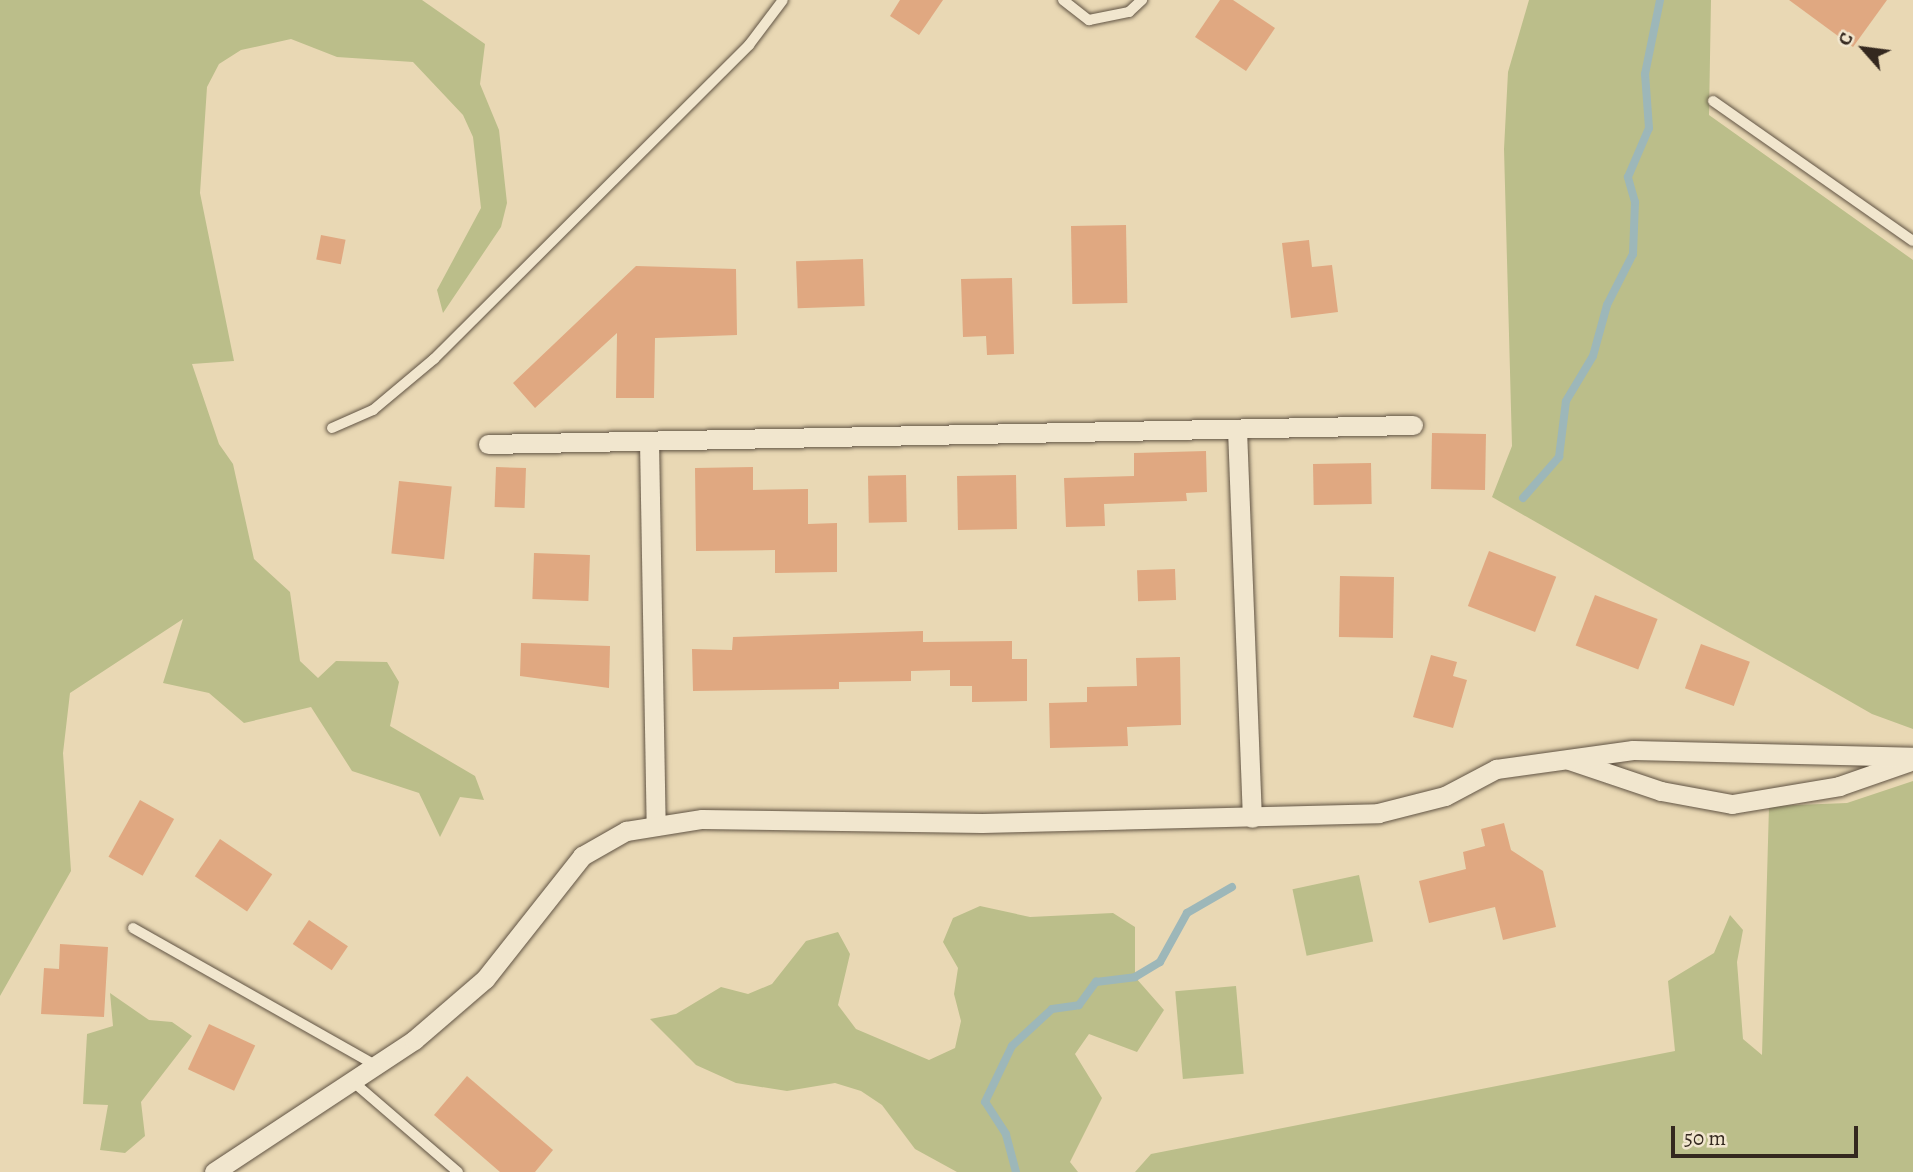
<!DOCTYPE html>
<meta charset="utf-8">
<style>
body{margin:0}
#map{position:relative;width:1913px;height:1172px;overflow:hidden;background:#e9d8b4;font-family:Alegreya,serif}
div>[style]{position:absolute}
.green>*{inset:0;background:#bbbe8a;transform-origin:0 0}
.stream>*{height:8px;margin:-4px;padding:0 4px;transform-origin:4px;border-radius:4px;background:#9db7b9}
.building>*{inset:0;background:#e0a881;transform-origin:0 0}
.roads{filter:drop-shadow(0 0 2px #615444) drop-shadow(0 0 2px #615444)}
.lane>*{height:10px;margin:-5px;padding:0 5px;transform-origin:5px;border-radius:5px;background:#f1e6ce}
.street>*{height:19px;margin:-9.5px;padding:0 9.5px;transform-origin:9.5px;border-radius:9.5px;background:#f1e6ce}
span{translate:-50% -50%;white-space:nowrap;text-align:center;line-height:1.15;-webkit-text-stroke:7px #f1e6ce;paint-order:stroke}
.north{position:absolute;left:1829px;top:14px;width:70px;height:70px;-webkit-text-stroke:5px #f1e6ce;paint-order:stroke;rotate:298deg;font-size:19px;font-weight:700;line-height:28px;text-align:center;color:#34281f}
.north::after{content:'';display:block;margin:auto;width:24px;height:32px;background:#34281f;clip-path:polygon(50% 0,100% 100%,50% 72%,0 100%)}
.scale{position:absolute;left:1671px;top:1126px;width:187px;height:32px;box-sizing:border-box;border:4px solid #34281f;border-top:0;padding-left:9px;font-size:21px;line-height:24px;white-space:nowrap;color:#34281f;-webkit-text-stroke:5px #f1e6ce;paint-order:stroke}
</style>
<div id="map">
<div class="green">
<div style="clip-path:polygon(0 0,422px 0,485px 44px,480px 84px,499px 130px,507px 203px,501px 227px,443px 313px,437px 290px,481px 208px,473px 137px,463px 115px,413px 62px,337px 57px,291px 39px,241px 50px,219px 64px,207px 87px,200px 193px,234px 361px,192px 364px,219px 444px,233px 464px,254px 559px,290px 592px,300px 661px,318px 678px,336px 661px,387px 662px,399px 682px,390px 726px,475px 776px,484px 800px,460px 797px,440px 837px,419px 793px,352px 771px,311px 707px,244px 723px,209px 693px,163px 683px,183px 619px,70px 693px,63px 753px,71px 871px,0 996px)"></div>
<div style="clip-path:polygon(1529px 0,1711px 0,1709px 115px,1913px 260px,1913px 729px,1872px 714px,1492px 497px,1512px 446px,1504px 149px,1508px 72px)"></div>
<div style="clip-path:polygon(1913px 781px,1913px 1172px,1135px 1172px,1151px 1154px,1675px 1051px,1668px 981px,1714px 953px,1730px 915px,1743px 930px,1737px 962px,1743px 1039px,1762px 1055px,1769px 806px,1847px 803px)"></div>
<div style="left:1359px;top:875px;width:68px;height:68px;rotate:78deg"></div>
<div style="clip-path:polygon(980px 906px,1030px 917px,1113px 913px,1135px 927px,1135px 977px,1164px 1010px,1137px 1052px,1089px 1034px,1075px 1054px,1102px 1098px,1070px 1162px,1078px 1172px,957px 1172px,915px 1149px,882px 1105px,861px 1091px,835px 1083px,787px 1091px,736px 1083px,696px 1065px,650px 1019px,676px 1014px,721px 987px,748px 994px,772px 984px,806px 941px,838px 932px,850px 954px,838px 1005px,856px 1029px,929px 1060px,955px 1048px,961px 1021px,954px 994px,958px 968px,943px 942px,953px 918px)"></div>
<div style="left:1236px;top:986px;width:88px;height:61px;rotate:85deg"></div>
<div style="clip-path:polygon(110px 993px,149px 1020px,172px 1022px,192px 1036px,141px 1102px,145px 1136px,125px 1153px,100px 1150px,108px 1105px,83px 1104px,87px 1034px,113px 1026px)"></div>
</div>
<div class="stream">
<div style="left:1523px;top:498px;width:55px;rotate:-48.7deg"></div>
<div style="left:1559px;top:457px;width:56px;rotate:-82.9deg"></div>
<div style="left:1566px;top:401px;width:52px;rotate:-59deg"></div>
<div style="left:1593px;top:356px;width:53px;rotate:-74.6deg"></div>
<div style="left:1607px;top:305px;width:57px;rotate:-63deg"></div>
<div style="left:1633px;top:254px;width:52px;rotate:-87.8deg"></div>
<div style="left:1635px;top:202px;width:26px;rotate:-106deg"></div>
<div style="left:1628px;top:177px;width:53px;rotate:-66.8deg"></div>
<div style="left:1649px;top:128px;width:54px;rotate:-94.2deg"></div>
<div style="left:1645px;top:74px;width:76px;rotate:-78.5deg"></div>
<div style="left:1016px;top:1172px;width:39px;rotate:-105deg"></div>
<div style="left:1006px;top:1134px;width:38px;rotate:-123deg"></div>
<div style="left:985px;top:1102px;width:62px;rotate:-64.3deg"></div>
<div style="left:1012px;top:1046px;width:54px;rotate:-42.8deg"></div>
<div style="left:1052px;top:1009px;width:27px;rotate:-8deg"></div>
<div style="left:1079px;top:1005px;width:29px;rotate:-54deg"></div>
<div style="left:1096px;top:982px;width:39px;rotate:-7deg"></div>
<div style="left:1135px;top:977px;width:29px;rotate:-31deg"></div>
<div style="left:1160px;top:962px;width:56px;rotate:-61.1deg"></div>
<div style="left:1187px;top:913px;width:52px;rotate:-30deg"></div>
</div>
<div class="building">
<div style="clip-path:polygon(900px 0,943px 0,919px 35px,890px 16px)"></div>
<div style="clip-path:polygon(1220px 0,1233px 0,1275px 28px,1246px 71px,1195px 37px)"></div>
<div style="clip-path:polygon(1789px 0,1887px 0,1853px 47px)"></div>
<div style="left:1126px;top:225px;width:78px;height:55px;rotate:89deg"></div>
<div style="left:321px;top:235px;width:25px;height:25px;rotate:11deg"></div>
<div style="clip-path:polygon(1309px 240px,1312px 267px,1332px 265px,1338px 312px,1291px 318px,1282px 243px)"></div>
<div style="left:863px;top:259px;width:47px;height:67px;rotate:88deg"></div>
<div style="clip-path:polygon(636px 266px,736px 269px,737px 335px,655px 338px,654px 398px,616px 398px,617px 333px,535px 408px,513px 383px)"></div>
<div style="clip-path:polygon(1012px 278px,1014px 354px,987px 355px,986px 336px,963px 337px,961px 279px)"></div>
<div style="left:1432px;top:433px;width:54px;height:56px;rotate:1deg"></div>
<div style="clip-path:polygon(1206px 451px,1207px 492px,1186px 493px,1187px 501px,1104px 504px,1105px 526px,1066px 527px,1064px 478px,1134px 476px,1134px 453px)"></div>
<div style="left:1371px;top:463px;width:41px;height:58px;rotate:89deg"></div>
<div style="left:496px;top:467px;width:30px;height:40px;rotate:2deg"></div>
<div style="clip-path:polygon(753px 467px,753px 490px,808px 489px,808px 524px,837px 523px,837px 572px,775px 573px,775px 550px,696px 551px,695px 468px)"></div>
<div style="left:906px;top:475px;width:47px;height:38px;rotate:89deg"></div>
<div style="left:1016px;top:475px;width:54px;height:59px;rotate:89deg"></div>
<div style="left:399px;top:481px;width:53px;height:73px;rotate:6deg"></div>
<div style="left:1489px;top:551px;width:72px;height:59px;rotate:21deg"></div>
<div style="left:534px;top:553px;width:56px;height:46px;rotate:2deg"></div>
<div style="left:1175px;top:569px;width:31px;height:38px;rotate:88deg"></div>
<div style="left:1340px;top:576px;width:54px;height:61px;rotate:1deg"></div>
<div style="left:1595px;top:595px;width:67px;height:54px;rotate:21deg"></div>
<div style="clip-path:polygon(923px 631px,923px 642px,1012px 641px,1012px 659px,1027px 659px,1027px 701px,972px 702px,972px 686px,950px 686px,950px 670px,911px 671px,911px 681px,839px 682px,839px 689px,693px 691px,692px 649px,732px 650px,733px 637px)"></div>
<div style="clip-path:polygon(521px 643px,610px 646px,609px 688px,520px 676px)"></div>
<div style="left:1701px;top:644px;width:52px;height:47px;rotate:20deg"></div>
<div style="clip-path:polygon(1431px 655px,1457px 662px,1453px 676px,1467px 680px,1453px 728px,1413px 717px)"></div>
<div style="clip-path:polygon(1180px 657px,1181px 725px,1127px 727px,1128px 746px,1050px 748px,1049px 703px,1087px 702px,1087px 687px,1137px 686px,1136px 658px)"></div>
<div style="left:140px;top:800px;width:39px;height:65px;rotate:29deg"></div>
<div style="clip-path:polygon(1504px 823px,1511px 850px,1543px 871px,1556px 927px,1503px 940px,1495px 907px,1429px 923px,1419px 881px,1466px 869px,1463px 852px,1485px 846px,1481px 829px)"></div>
<div style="left:220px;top:839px;width:63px;height:45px;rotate:34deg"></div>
<div style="left:309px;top:920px;width:47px;height:29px;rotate:34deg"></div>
<div style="clip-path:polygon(60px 944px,108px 947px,104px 1017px,41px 1014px,44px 968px,59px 969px)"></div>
<div style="left:209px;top:1024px;width:51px;height:50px;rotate:25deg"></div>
<div style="clip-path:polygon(467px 1076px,553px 1150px,535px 1172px,500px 1172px,434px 1115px)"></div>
</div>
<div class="roads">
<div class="lane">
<div style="left:1063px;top:0;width:33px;rotate:38deg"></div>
<div style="left:1089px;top:20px;width:41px;rotate:-11.3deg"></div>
<div style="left:1129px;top:12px;width:18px;rotate:-43deg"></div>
<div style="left:1713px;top:101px;width:244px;rotate:35deg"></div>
<div style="left:332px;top:428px;width:45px;rotate:-23.7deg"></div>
<div style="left:373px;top:410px;width:80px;rotate:-39.9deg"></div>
<div style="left:434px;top:359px;width:445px;rotate:-44.9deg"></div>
<div style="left:749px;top:45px;width:56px;rotate:-52.9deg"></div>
<div style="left:133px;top:928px;width:278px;rotate:29.5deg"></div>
<div style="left:351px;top:1080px;width:141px;rotate:40.7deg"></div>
</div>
<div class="street">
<div style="left:1237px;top:429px;width:389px;rotate:87.8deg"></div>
<div style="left:649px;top:441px;width:385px;rotate:89deg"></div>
<div style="left:488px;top:444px;width:925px;rotate:-1.18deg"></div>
<div style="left:1569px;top:760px;width:97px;rotate:18.6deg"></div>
<div style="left:1661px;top:791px;width:72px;rotate:10.4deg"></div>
<div style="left:1732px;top:804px;width:109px;rotate:-9.5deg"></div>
<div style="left:1839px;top:786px;width:73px;rotate:-19.2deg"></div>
<div style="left:214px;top:1172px;width:240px;rotate:-33.4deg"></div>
<div style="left:414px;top:1040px;width:94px;rotate:-40.7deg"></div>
<div style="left:485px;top:979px;width:157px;rotate:-51.7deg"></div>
<div style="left:582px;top:856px;width:51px;rotate:-29.6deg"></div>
<div style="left:626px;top:831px;width:77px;rotate:-9deg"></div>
<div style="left:702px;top:819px;width:280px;rotate:0.8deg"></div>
<div style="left:982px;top:823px;width:396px;rotate:-1.4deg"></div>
<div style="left:1378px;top:813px;width:69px;rotate:-14.2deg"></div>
<div style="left:1445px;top:796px;width:58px;rotate:-27.9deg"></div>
<div style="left:1496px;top:769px;width:138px;rotate:-7.9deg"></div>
<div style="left:1633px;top:750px;width:280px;rotate:1.4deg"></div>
</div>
</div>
<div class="north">С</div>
<div class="scale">50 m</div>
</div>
